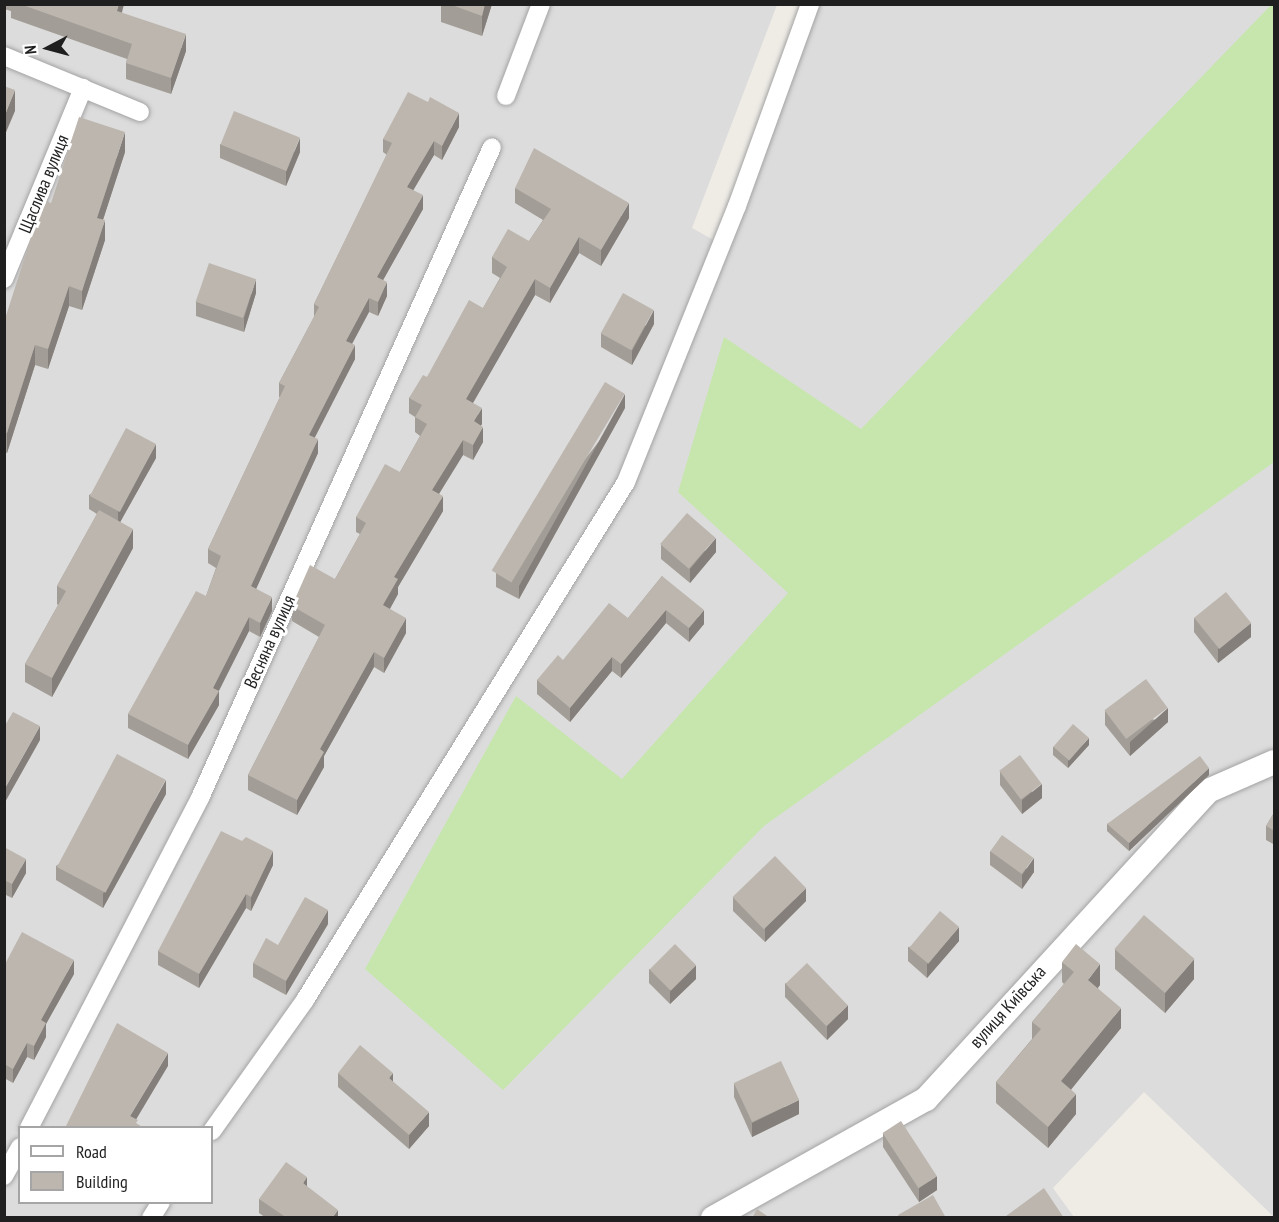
<!DOCTYPE html>
<meta charset="utf-8">
<style>
body{margin:0}
#map{position:relative;width:1279px;height:1222px;overflow:hidden;background:#efece6;font-family:"PT Sans Narrow",sans-serif}
div>[style]{position:absolute}
.residential>*{inset:0;background:#dddcdc}
.grass>*{inset:0;background:#c6e6ae}
.roads{filter:drop-shadow(0 0 2px #a3a3a3) drop-shadow(0 0 2px #a3a3a3)}
.minor>*{height:18px;margin:-9px;padding:0 9px;transform-origin:9px;border-radius:9px;background:#fff}
.tertiary>*{height:24px;margin:-12px;padding:0 12px;transform-origin:12px;border-radius:12px;background:#fff}
.wall>*{inset:0;background:#a29d96}
.shaded-wall>*{inset:0;background:#847f7a}
.building>*{inset:0;background:#bcb6af;transform-origin:0 0}
span{translate:-50% -50%;white-space:nowrap;text-align:center;line-height:1.15;-webkit-text-stroke:6px #fff;paint-order:stroke}
.street-label{font-size:18px;color:#1f1f1f}
.frame{position:absolute;inset:0;border:6px solid #1f1f1f;pointer-events:none}
.legend{position:absolute;left:18px;top:1126px;width:195px;height:78px;box-sizing:border-box;background:#fff;border:2px solid #a5a5a5;margin:0;padding:8px 10px;list-style:none;font-size:18px;color:#1f1f1f}
.legend li{display:flex;align-items:center;gap:12px;height:30px}
.legend b{width:30px;border:2px solid #a5a5a5}
.north{position:absolute;left:18px;top:18px;width:60px;height:60px;-webkit-text-stroke:4px #fff;paint-order:stroke;rotate:264deg;font-size:16px;font-weight:700;line-height:24px;text-align:center;color:#1f1f1f}
.north::after{content:'';display:block;margin:auto;width:21px;height:27px;background:#1f1f1f;clip-path:polygon(50% 0,100% 100%,50% 72%,0 100%)}
</style>
<div id="map">
<div class="residential">
<div style="clip-path:polygon(evenodd,5px 5px,777px 5px,692px 228px,719px 243px,810px 5px,1274px 5px,1274px 1217px,1144px 1092px,1053px 1188px,1074px 1217px,5px 1218px,5px 5px,20px 1128px,212px 1128px,212px 1202px,20px 1202px,20px 1128px)"></div>
</div>
<div class="grass">
<div style="clip-path:polygon(1271px 5px,1274px 5px,1274px 462px,764px 826px,503px 1090px,365px 969px,516px 696px,622px 779px,788px 593px,678px 492px,724px 337px,861px 429px)"></div>
</div>
<div class="roads">
<div class="minor">
<div style="left:4px;top:56px;width:147px;rotate:22.4deg"></div>
<div style="left:506px;top:96px;width:98px;rotate:-69.2deg"></div>
<div style="left:4px;top:279px;width:207px;rotate:-67.5deg"></div>
<div style="left:29px;top:1128px;width:372px;rotate:-62.6deg"></div>
<div style="left:200px;top:798px;width:713px;rotate:-65.84deg"></div>
<div style="left:212px;top:1131px;width:161px;rotate:-54.6deg"></div>
<div style="left:305px;top:1000px;width:609px;rotate:-58.21deg"></div>
<div style="left:626px;top:482px;width:297px;rotate:-68.1deg"></div>
<div style="left:737px;top:206px;width:215px;rotate:-70.1deg"></div>
<div style="left:4px;top:1176px;width:33px;rotate:-61deg"></div>
<div style="left:151px;top:1218px;width:19px;rotate:-58deg"></div>
</div>
<div class="tertiary">
<div style="left:713px;top:1218px;width:244px;rotate:-29.2deg"></div>
<div style="left:926px;top:1099px;width:418px;rotate:-47.5deg"></div>
<div style="left:1208px;top:791px;width:72px;rotate:-23.7deg"></div>
</div>
</div>
<div class="wall">
<div style="clip-path:polygon(4px 4px,124px 4px,122px 13px,186px 51px,171px 94px,126px 79px,126px 63px,127px 59px,11px 18px,11px 11px,4px 9px)"></div>
<div style="clip-path:polygon(441px 4px,492px 4px,482px 36px,441px 22px)"></div>
<div style="clip-path:polygon(459px 127px,442px 160px,434px 155px,413px 190px,423px 209px,383px 280px,387px 296px,378px 316px,369px 312px,352px 344px,355px 359px,314px 437px,318px 453px,256px 589px,272px 611px,260px 637px,249px 631px,219px 691px,219px 705px,188px 759px,128px 728px,128px 714px,206px 596px,216px 568px,208px 563px,208px 549px,280px 397px,279px 397px,279px 383px,314px 317px,314px 304px,387px 155px,383px 152px,383px 139px)"></div>
<div style="clip-path:polygon(220px 144px,300px 152px,286px 186px,220px 158px)"></div>
<div style="clip-path:polygon(125px 152px,103px 220px,105px 240px,82px 310px,69px 306px,48px 369px,35px 365px,7px 453px,4px 452px,4px 322px,51px 203px)"></div>
<div style="clip-path:polygon(515px 188px,629px 218px,601px 266px,579px 253px,550px 303px,535px 295px,473px 403px,482px 424px,481px 425px,483px 442px,473px 460px,463px 455px,439px 494px,443px 511px,398px 587px,398px 594px,390px 609px,406px 633px,384px 673px,374px 667px,324px 756px,324px 767px,297px 815px,248px 790px,248px 775px,319px 637px,292px 621px,292px 606px,335px 579px,360px 534px,356px 532px,356px 517px,400px 472px,420px 436px,415px 432px,415px 417px,409px 413px,409px 398px,427px 377px,483px 308px,500px 278px,492px 273px,492px 257px,529px 241px,543px 220px,515px 203px)"></div>
<div style="clip-path:polygon(256px 293px,244px 332px,196px 316px,196px 302px)"></div>
<div style="clip-path:polygon(654px 324px,632px 365px,601px 347px,601px 333px)"></div>
<div style="clip-path:polygon(625px 408px,519px 599px,496px 587px,496px 573px)"></div>
<div style="clip-path:polygon(156px 458px,120px 522px,133px 548px,52px 697px,25px 682px,25px 664px,58px 605px,57px 604px,57px 586px,97px 514px,89px 509px,89px 495px)"></div>
<div style="clip-path:polygon(661px 545px,716px 552px,690px 583px,661px 559px)"></div>
<div style="clip-path:polygon(662px 576px,704px 624px,689px 642px,666px 623px,621px 678px,612px 671px,570px 722px,537px 694px,537px 680px,628px 618px)"></div>
<div style="clip-path:polygon(1194px 618px,1251px 637px,1218px 663px,1194px 632px)"></div>
<div style="clip-path:polygon(1105px 711px,1168px 722px,1130px 756px,1105px 725px)"></div>
<div style="clip-path:polygon(1089px 745px,1068px 768px,1053px 755px,1053px 747px)"></div>
<div style="clip-path:polygon(1000px 771px,1042px 798px,1022px 814px,1000px 785px)"></div>
<div style="clip-path:polygon(1209px 775px,1129px 851px,1107px 831px,1107px 824px)"></div>
<div style="clip-path:polygon(166px 794px,103px 908px,56px 880px,56px 866px)"></div>
<div style="clip-path:polygon(1275px 811px,1275px 845px,1266px 840px,1266px 826px)"></div>
<div style="clip-path:polygon(242px 841px,273px 865px,251px 911px,246px 908px,199px 988px,158px 965px,158px 951px)"></div>
<div style="clip-path:polygon(4px 847px,26px 873px,12px 898px,4px 894px)"></div>
<div style="clip-path:polygon(990px 851px,1034px 872px,1022px 889px,990px 865px)"></div>
<div style="clip-path:polygon(733px 897px,806px 901px,765px 942px,733px 911px)"></div>
<div style="clip-path:polygon(328px 924px,286px 995px,253px 977px,253px 963px)"></div>
<div style="clip-path:polygon(959px 941px,927px 978px,908px 961px,908px 947px)"></div>
<div style="clip-path:polygon(1115px 949px,1194px 979px,1165px 1013px,1115px 969px)"></div>
<div style="clip-path:polygon(1062px 962px,1100px 985px,1098px 988px,1121px 1028px,1071px 1089px,1076px 1114px,1048px 1148px,996px 1103px,996px 1082px,1032px 1039px,1032px 1022px,1064px 984px,1062px 982px)"></div>
<div style="clip-path:polygon(4px 966px,74px 974px,46px 1024px,46px 1037px,34px 1060px,27px 1057px,13px 1083px,4px 1078px)"></div>
<div style="clip-path:polygon(649px 969px,696px 979px,670px 1004px,649px 983px)"></div>
<div style="clip-path:polygon(785px 983px,848px 1019px,827px 1040px,785px 997px)"></div>
<div style="clip-path:polygon(338px 1073px,429px 1126px,409px 1149px,338px 1087px)"></div>
<div style="clip-path:polygon(734px 1083px,799px 1114px,752px 1137px,734px 1097px)"></div>
<div style="clip-path:polygon(883px 1133px,937px 1190px,919px 1202px,883px 1147px)"></div>
<div style="clip-path:polygon(259px 1199px,338px 1218px,266px 1218px,259px 1213px)"></div>
</div>
<div class="shaded-wall">
<div style="clip-path:polygon(119px 4px,124px 4px,117px 28px,117px 11px)"></div>
<div style="clip-path:polygon(485px 4px,492px 4px,482px 36px,482px 16px)"></div>
<div style="clip-path:polygon(186px 34px,186px 51px,171px 94px,171px 78px)"></div>
<div style="clip-path:polygon(15px 90px,15px 111px,4px 137px,4px 117px)"></div>
<div style="clip-path:polygon(459px 113px,459px 127px,442px 160px,442px 146px)"></div>
<div style="clip-path:polygon(125px 132px,125px 152px,97px 238px,97px 218px)"></div>
<div style="clip-path:polygon(300px 138px,300px 152px,286px 186px,286px 172px)"></div>
<div style="clip-path:polygon(434px 141px,434px 155px,407px 201px,407px 187px)"></div>
<div style="clip-path:polygon(423px 195px,423px 209px,377px 291px,377px 277px)"></div>
<div style="clip-path:polygon(629px 203px,629px 218px,601px 266px,601px 250px)"></div>
<div style="clip-path:polygon(105px 220px,105px 240px,82px 310px,82px 291px)"></div>
<div style="clip-path:polygon(579px 237px,579px 253px,550px 303px,550px 288px)"></div>
<div style="clip-path:polygon(256px 279px,256px 293px,244px 332px,244px 318px)"></div>
<div style="clip-path:polygon(535px 279px,535px 295px,466px 415px,466px 399px)"></div>
<div style="clip-path:polygon(387px 282px,387px 296px,378px 316px,378px 302px)"></div>
<div style="clip-path:polygon(69px 286px,69px 306px,48px 369px,48px 349px)"></div>
<div style="clip-path:polygon(369px 298px,369px 312px,346px 355px,346px 341px)"></div>
<div style="clip-path:polygon(654px 310px,654px 324px,632px 365px,632px 351px)"></div>
<div style="clip-path:polygon(35px 345px,35px 365px,7px 453px,7px 433px)"></div>
<div style="clip-path:polygon(355px 345px,355px 359px,309px 449px,309px 435px)"></div>
<div style="clip-path:polygon(625px 394px,625px 408px,519px 599px,519px 586px)"></div>
<div style="clip-path:polygon(482px 408px,482px 424px,474px 436px,474px 421px)"></div>
<div style="clip-path:polygon(483px 427px,483px 442px,473px 460px,473px 445px)"></div>
<div style="clip-path:polygon(318px 439px,318px 453px,251px 600px,251px 586px)"></div>
<div style="clip-path:polygon(463px 440px,463px 455px,432px 505px,432px 490px)"></div>
<div style="clip-path:polygon(156px 444px,156px 458px,118px 526px,118px 512px)"></div>
<div style="clip-path:polygon(443px 496px,443px 511px,398px 587px,398px 594px,383px 621px,383px 605px,394px 577px)"></div>
<div style="clip-path:polygon(133px 529px,133px 548px,52px 697px,52px 678px)"></div>
<div style="clip-path:polygon(716px 538px,716px 552px,690px 583px,690px 569px)"></div>
<div style="clip-path:polygon(272px 597px,272px 611px,260px 637px,260px 623px)"></div>
<div style="clip-path:polygon(666px 610px,666px 623px,621px 678px,621px 664px)"></div>
<div style="clip-path:polygon(704px 610px,704px 624px,689px 642px,689px 628px)"></div>
<div style="clip-path:polygon(249px 617px,249px 631px,215px 698px,219px 691px,219px 705px,188px 759px,188px 745px,213px 688px)"></div>
<div style="clip-path:polygon(406px 618px,406px 633px,384px 673px,384px 658px)"></div>
<div style="clip-path:polygon(1251px 623px,1251px 637px,1218px 663px,1218px 649px)"></div>
<div style="clip-path:polygon(374px 652px,374px 667px,324px 756px,324px 767px,297px 815px,297px 800px,320px 749px)"></div>
<div style="clip-path:polygon(612px 657px,612px 671px,570px 722px,570px 708px)"></div>
<div style="clip-path:polygon(1168px 708px,1168px 722px,1130px 756px,1130px 742px)"></div>
<div style="clip-path:polygon(40px 726px,40px 740px,4px 804px,4px 790px)"></div>
<div style="clip-path:polygon(1089px 738px,1089px 745px,1068px 768px,1068px 761px)"></div>
<div style="clip-path:polygon(1209px 768px,1209px 775px,1129px 851px,1129px 843px)"></div>
<div style="clip-path:polygon(166px 780px,166px 794px,103px 908px,103px 894px)"></div>
<div style="clip-path:polygon(1042px 784px,1042px 798px,1022px 814px,1022px 800px)"></div>
<div style="clip-path:polygon(273px 851px,273px 865px,251px 911px,251px 897px)"></div>
<div style="clip-path:polygon(1034px 858px,1034px 872px,1022px 889px,1022px 875px)"></div>
<div style="clip-path:polygon(26px 859px,26px 873px,12px 898px,12px 884px)"></div>
<div style="clip-path:polygon(806px 888px,806px 901px,765px 942px,765px 928px)"></div>
<div style="clip-path:polygon(246px 894px,246px 908px,199px 988px,199px 974px)"></div>
<div style="clip-path:polygon(328px 910px,328px 924px,286px 995px,286px 981px)"></div>
<div style="clip-path:polygon(959px 927px,959px 941px,927px 978px,927px 964px)"></div>
<div style="clip-path:polygon(1194px 959px,1194px 979px,1165px 1013px,1165px 993px)"></div>
<div style="clip-path:polygon(74px 960px,74px 974px,46px 1024px,46px 1037px,34px 1060px,34px 1046px,41px 1020px)"></div>
<div style="clip-path:polygon(1100px 964px,1100px 985px,1088px 1000px,1088px 980px)"></div>
<div style="clip-path:polygon(696px 965px,696px 979px,670px 1004px,670px 990px)"></div>
<div style="clip-path:polygon(848px 1005px,848px 1019px,827px 1040px,827px 1026px)"></div>
<div style="clip-path:polygon(1121px 1008px,1121px 1028px,1061px 1102px,1061px 1081px)"></div>
<div style="clip-path:polygon(27px 1043px,27px 1057px,13px 1083px,13px 1069px)"></div>
<div style="clip-path:polygon(168px 1053px,168px 1066px,131px 1128px,130px 1116px)"></div>
<div style="clip-path:polygon(393px 1073px,393px 1087px,389px 1078px)"></div>
<div style="clip-path:polygon(1076px 1094px,1076px 1114px,1048px 1148px,1048px 1127px)"></div>
<div style="clip-path:polygon(799px 1100px,799px 1114px,752px 1137px,752px 1123px)"></div>
<div style="clip-path:polygon(429px 1112px,429px 1126px,409px 1149px,409px 1135px)"></div>
<div style="clip-path:polygon(937px 1176px,937px 1190px,919px 1202px,919px 1188px)"></div>
<div style="clip-path:polygon(307px 1177px,307px 1191px,303px 1183px)"></div>
<div style="clip-path:polygon(338px 1210px,338px 1218px,332px 1218px)"></div>
</div>
<div class="building">
<div style="clip-path:polygon(20px 4px,119px 4px,117px 11px,186px 34px,171px 78px,126px 63px,132px 44px)"></div>
<div style="clip-path:polygon(449px 4px,485px 4px,482px 16px)"></div>
<div style="clip-path:polygon(4px 86px,15px 90px,4px 117px)"></div>
<div style="clip-path:polygon(408px 92px,428px 102px,430px 97px,459px 113px,442px 146px,434px 141px,407px 187px,423px 195px,377px 277px,387px 282px,378px 302px,369px 298px,346px 341px,355px 345px,309px 435px,318px 439px,251px 586px,272px 597px,260px 623px,249px 617px,213px 688px,219px 691px,188px 745px,128px 714px,196px 591px,206px 596px,221px 556px,208px 549px,285px 386px,279px 383px,319px 307px,314px 304px,392px 143px,383px 139px)"></div>
<div style="left:234px;top:111px;width:71px;height:36px;rotate:22deg"></div>
<div style="clip-path:polygon(79px 117px,125px 132px,97px 218px,105px 220px,82px 291px,69px 286px,48px 349px,35px 345px,7px 433px,4px 432px,4px 322px,43px 200px,51px 203px)"></div>
<div style="clip-path:polygon(534px 148px,629px 203px,601px 250px,579px 237px,550px 288px,535px 279px,466px 399px,482px 408px,474px 421px,483px 427px,473px 445px,463px 440px,432px 490px,443px 496px,394px 577px,398px 579px,383px 605px,406px 618px,384px 658px,374px 652px,320px 749px,324px 752px,297px 800px,248px 775px,325px 625px,292px 606px,310px 565px,335px 579px,366px 523px,356px 517px,385px 464px,400px 472px,427px 424px,415px 417px,422px 405px,409px 398px,423px 375px,427px 377px,469px 300px,483px 308px,507px 267px,492px 257px,508px 229px,529px 241px,551px 209px,515px 188px)"></div>
<div style="left:209px;top:263px;width:50px;height:41px;rotate:19deg"></div>
<div style="left:623px;top:293px;width:35px;height:46px;rotate:29deg"></div>
<div style="left:605px;top:382px;width:23px;height:220px;rotate:31deg"></div>
<div style="left:126px;top:428px;width:34px;height:77px;rotate:28deg"></div>
<div style="clip-path:polygon(99px 510px,133px 529px,52px 678px,25px 664px,66px 591px,57px 586px)"></div>
<div style="left:687px;top:513px;width:38px;height:41px;rotate:41deg"></div>
<div style="clip-path:polygon(662px 576px,704px 610px,689px 628px,666px 610px,621px 664px,612px 657px,570px 708px,537px 680px,558px 655px,563px 660px,609px 603px,628px 618px)"></div>
<div style="left:1226px;top:592px;width:40px;height:41px;rotate:51deg"></div>
<div style="left:1146px;top:679px;width:36px;height:52px;rotate:53deg"></div>
<div style="clip-path:polygon(13px 712px,40px 726px,4px 790px,4px 727px)"></div>
<div style="left:1073px;top:724px;width:21px;height:30px;rotate:41deg"></div>
<div style="left:117px;top:754px;width:55px;height:128px;rotate:28deg"></div>
<div style="left:1020px;top:755px;width:36px;height:26px;rotate:53deg"></div>
<div style="clip-path:polygon(1200px 756px,1209px 768px,1129px 843px,1107px 824px)"></div>
<div style="clip-path:polygon(1275px 811px,1275px 831px,1266px 826px)"></div>
<div style="clip-path:polygon(221px 831px,242px 841px,246px 837px,273px 851px,251px 897px,246px 894px,199px 974px,158px 951px)"></div>
<div style="left:1002px;top:835px;width:39px;height:20px;rotate:36deg"></div>
<div style="clip-path:polygon(4px 847px,26px 859px,12px 884px,4px 880px)"></div>
<div style="left:775px;top:856px;width:45px;height:59px;rotate:46deg"></div>
<div style="clip-path:polygon(305px 897px,328px 910px,286px 981px,253px 963px,266px 938px,278px 945px)"></div>
<div style="left:940px;top:911px;width:25px;height:48px;rotate:40deg"></div>
<div style="left:1144px;top:915px;width:67px;height:45px;rotate:41deg"></div>
<div style="clip-path:polygon(22px 932px,74px 960px,41px 1020px,46px 1023px,34px 1046px,27px 1043px,13px 1069px,4px 1064px,4px 966px)"></div>
<div style="left:675px;top:944px;width:30px;height:36px;rotate:45deg"></div>
<div style="clip-path:polygon(1076px 944px,1100px 964px,1088px 980px,1121px 1008px,1061px 1081px,1076px 1094px,1048px 1127px,996px 1082px,1041px 1029px,1032px 1022px,1074px 972px,1062px 962px)"></div>
<div style="left:807px;top:963px;width:59px;height:30px;rotate:46deg"></div>
<div style="clip-path:polygon(117px 1023px,168px 1053px,130px 1116px,138px 1120px,136px 1123px,144px 1128px,65px 1128px)"></div>
<div style="clip-path:polygon(360px 1045px,393px 1073px,389px 1078px,429px 1112px,409px 1135px,338px 1073px)"></div>
<div style="left:781px;top:1061px;width:43px;height:52px;rotate:65deg"></div>
<div style="left:901px;top:1121px;width:66px;height:22px;rotate:57deg"></div>
<div style="clip-path:polygon(286px 1162px,307px 1177px,303px 1183px,338px 1210px,332px 1218px,287px 1218px,259px 1199px)"></div>
<div style="clip-path:polygon(1044px 1188px,1064px 1218px,1007px 1218px,1006px 1216px)"></div>
<div style="clip-path:polygon(933px 1195px,946px 1218px,899px 1218px,898px 1215px)"></div>
<div style="clip-path:polygon(757px 1209px,770px 1218px,752px 1218px)"></div>
</div>
<div class="street-label">
<span style="left:44px;top:184px;rotate:-68deg">Щаслива вулиця</span>
<span style="left:270px;top:642px;rotate:-66deg">Весняна вулиця</span>
<span style="left:1008px;top:1007px;rotate:-48deg">вулиця Київська</span>
</div>
<div class="frame"></div>
<ul class="legend">
<li><b style="height:8px;background:#fff"></b>Road</li>
<li><b style="height:16px;background:#bcb6af"></b>Building</li>
</ul>
<div class="north">N</div>
</div>
